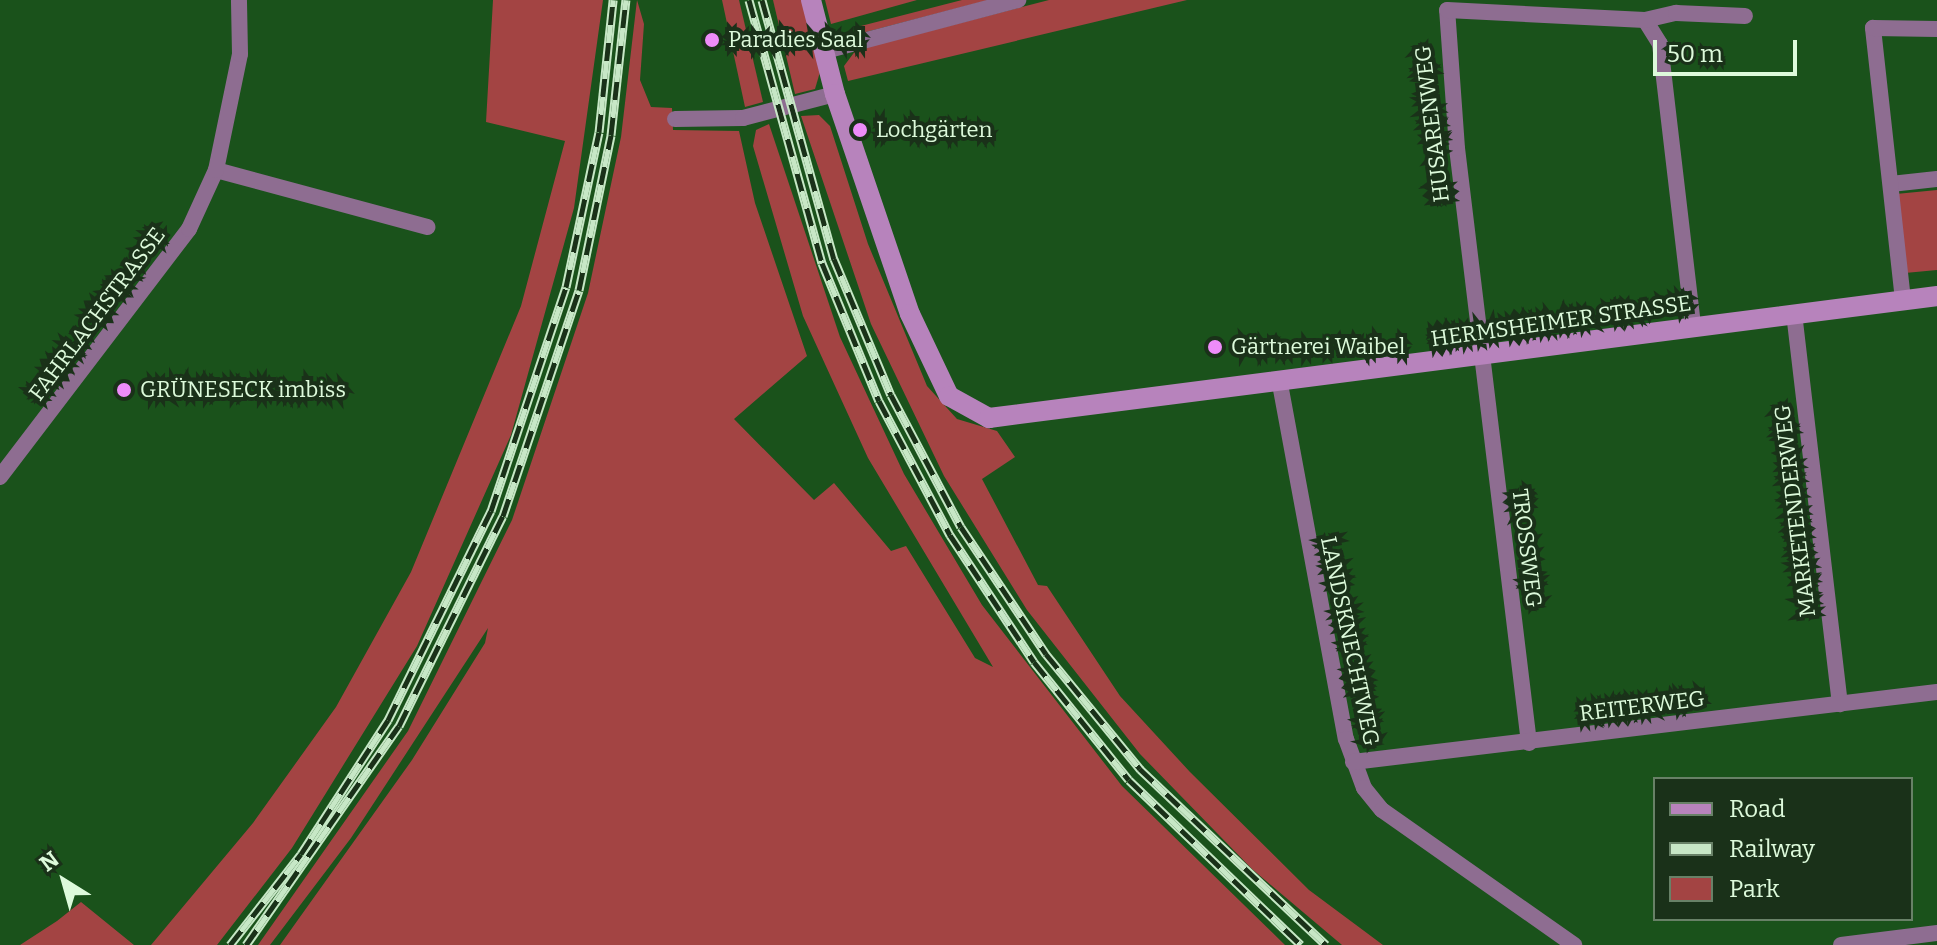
<!DOCTYPE html>
<meta charset="utf-8">
<style>
body{margin:0}
#map{position:relative;width:1937px;height:945px;overflow:hidden;background:#1a521b;font-family:Bitter,serif}
div>[style]{position:absolute}
.green>*{inset:0;background:#a34443}
.street>*{height:16px;margin:-8px;padding:0 8px;transform-origin:8px;border-radius:8px;background:#8e6d91}
.secondary>*{height:20px;margin:-10px;padding:0 10px;transform-origin:10px;border-radius:10px;background:#b783bc}
.rail>*{height:9px;margin-top:-4.5px;transform-origin:0;background:repeating-linear-gradient(90deg,#1a3119 0 18px,#c7e7c6 0 36px);box-sizing:border-box;border-block:2px solid #c7e7c6}
.dots>*{width:22px;height:22px;translate:-50% -50%;box-sizing:border-box;border:4px solid #1a3119;border-radius:50%}
span{translate:-50% -50%;white-space:nowrap;text-align:center;line-height:1.15;-webkit-text-stroke:8px #1a3119;paint-order:stroke}
.poi-label{font-size:22px;color:#ddfadb}
.left{translate:0 -50%;text-align:left}
.street-label{font-size:22px;color:#ddfadb}
.legend{position:absolute;left:1653px;top:777px;width:260px;height:144px;box-sizing:border-box;background:#1a3119;border:2px solid #688167;margin:0;padding:10px 14px;list-style:none;font-size:24px;color:#ddfadb}
.legend li{display:flex;align-items:center;gap:16px;height:40px}
.legend b{width:40px;border:2px solid #688167}
.north{position:absolute;left:24px;top:841px;width:80px;height:80px;-webkit-text-stroke:6px #1a3119;paint-order:stroke;rotate:323deg;font-size:22px;font-weight:700;line-height:32px;text-align:center;color:#ddfadb}
.north::after{content:'';display:block;margin:auto;width:28px;height:36px;background:#ddfadb;clip-path:polygon(50% 0,100% 100%,50% 72%,0 100%)}
.scale{position:absolute;left:1653px;top:40px;width:144px;height:36px;box-sizing:border-box;border:4px solid #ddfadb;border-top:0;padding-left:10px;font-size:24px;line-height:28px;white-space:nowrap;color:#ddfadb;-webkit-text-stroke:6px #1a3119;paint-order:stroke}
</style>
<div id="map">
<div class="green">
<div style="clip-path:polygon(493px 0,603px 0,574px 208px,511px 435px,417px 646px,292px 848px,217px 945px,151px 945px,253px 823px,336px 707px,411px 572px,521px 306px,565px 141px,486px 122px)"></div>
<div style="clip-path:polygon(637px 0,644px 24px,640px 80px,651px 107px,672px 108px,673px 130px,739px 131px,755px 203px,807px 356px,734px 419px,814px 500px,834px 483px,891px 551px,906px 546px,975px 658px,993px 667px,868px 458px,803px 316px,753px 146px,756px 130px,769px 124px,840px 337px,904px 474px,982px 605px,1122px 786px,1285px 945px,280px 945px,412px 760px,485px 643px,488px 628px,351px 838px,270px 945px,258px 945px,408px 731px,512px 520px,588px 293px,621px 137px)"></div>
<div style="clip-path:polygon(722px 0,739px 0,763px 102px,745px 107px)"></div>
<div style="clip-path:polygon(773px 0,802px 0,820px 72px,815px 89px,795px 94px)"></div>
<div style="clip-path:polygon(825px 0,917px 0,831px 24px)"></div>
<div style="clip-path:polygon(962px 0,989px 0,858px 34px,857px 27px)"></div>
<div style="clip-path:polygon(1049px 0,1187px 0,848px 81px,844px 66px,856px 50px)"></div>
<div style="clip-path:polygon(819px 115px,830px 126px,868px 244px,927px 386px,957px 419px,997px 431px,1015px 457px,982px 479px,1038px 585px,1047px 586px,1120px 696px,1190px 772px,1309px 890px,1383px 945px,1342px 945px,1252px 869px,1140px 754px,1027px 610px,944px 476px,871px 324px,801px 116px)"></div>
<div style="clip-path:polygon(1937px 190px,1937px 270px,1905px 273px,1896px 194px)"></div>
<div style="clip-path:polygon(81px 902px,134px 945px,20px 945px,57px 921px)"></div>
</div>
<div class="street">
<div style="left:1645px;top:20px;width:28px;rotate:58deg"></div>
<div style="left:1660px;top:44px;width:284px;rotate:83.3deg"></div>
<div style="left:825px;top:51px;width:200px;rotate:-14.8deg"></div>
<div style="left:675px;top:119px;width:68px;rotate:-0.8deg"></div>
<div style="left:743px;top:118px;width:95px;rotate:-14.6deg"></div>
<div style="left:216px;top:170px;width:219px;rotate:15.1deg"></div>
<div style="left:1891px;top:184px;width:46px;rotate:-6.2deg"></div>
<div style="left:1903px;top:300px;width:274px;rotate:-96.3deg"></div>
<div style="left:1873px;top:28px;width:64px;rotate:0.9deg"></div>
<div style="left:1794px;top:313px;width:394px;rotate:83.3deg"></div>
<div style="left:1280px;top:384px;width:361px;rotate:79.5deg"></div>
<div style="left:1346px;top:739px;width:52px;rotate:69.8deg"></div>
<div style="left:1364px;top:788px;width:28px;rotate:51deg"></div>
<div style="left:1382px;top:810px;width:235px;rotate:35.1deg"></div>
<div style="left:0;top:477px;width:312px;rotate:-52.7deg"></div>
<div style="left:189px;top:229px;width:65px;rotate:-65.4deg"></div>
<div style="left:216px;top:170px;width:118px;rotate:-78.3deg"></div>
<div style="left:240px;top:54px;width:54px;rotate:-91.1deg"></div>
<div style="left:1529px;top:743px;width:599px;rotate:-96.9deg"></div>
<div style="left:1457px;top:148px;width:138px;rotate:-94.1deg"></div>
<div style="left:1447px;top:10px;width:198px;rotate:2.9deg"></div>
<div style="left:1645px;top:20px;width:32px;rotate:-13deg"></div>
<div style="left:1676px;top:13px;width:69px;rotate:2.5deg"></div>
<div style="left:1353px;top:762px;width:588px;rotate:-6.84deg"></div>
<div style="left:1841px;top:945px;width:97px;rotate:-7.1deg"></div>
</div>
<div class="secondary">
<div style="left:811px;top:0;width:97px;rotate:75.7deg"></div>
<div style="left:835px;top:94px;width:232px;rotate:71.2deg"></div>
<div style="left:910px;top:314px;width:91px;rotate:64.6deg"></div>
<div style="left:949px;top:396px;width:46px;rotate:28.8deg"></div>
<div style="left:989px;top:418px;width:956px;rotate:-7.33deg"></div>
</div>
<div class="rail">
<div style="left:749px;top:0;width:273px;rotate:74.5deg"></div>
<div style="left:822px;top:263px;width:149px;rotate:67.6deg"></div>
<div style="left:879px;top:401px;width:152px;rotate:62.1deg"></div>
<div style="left:950px;top:535px;width:152px;rotate:56.5deg"></div>
<div style="left:1034px;top:662px;width:151px;rotate:51.2deg"></div>
<div style="left:1129px;top:780px;width:238px;rotate:43.8deg"></div>
<div style="left:762px;top:0;width:269px;rotate:74.5deg"></div>
<div style="left:834px;top:259px;width:147px;rotate:67.3deg"></div>
<div style="left:891px;top:395px;width:149px;rotate:62.1deg"></div>
<div style="left:961px;top:527px;width:153px;rotate:56.2deg"></div>
<div style="left:1046px;top:654px;width:149px;rotate:50.7deg"></div>
<div style="left:1140px;top:769px;width:256px;rotate:43.4deg"></div>
<div style="left:230px;top:945px;width:115px;rotate:-52deg"></div>
<div style="left:301px;top:854px;width:160px;rotate:-57deg"></div>
<div style="left:388px;top:720px;width:233px;rotate:-63.8deg"></div>
<div style="left:491px;top:511px;width:236px;rotate:-71.5deg"></div>
<div style="left:566px;top:287px;width:158px;rotate:-78deg"></div>
<div style="left:599px;top:132px;width:133px;rotate:-83.9deg"></div>
<div style="left:246px;top:945px;width:267px;rotate:-55.1deg"></div>
<div style="left:399px;top:726px;width:234px;rotate:-63.7deg"></div>
<div style="left:503px;top:516px;width:238px;rotate:-71.4deg"></div>
<div style="left:579px;top:290px;width:158px;rotate:-78.3deg"></div>
<div style="left:611px;top:135px;width:136px;rotate:-83.7deg"></div>
</div>
<div class="dots">
<div style="left:712px;top:40px;background:#ee8cf9"></div>
<div style="left:860px;top:130px;background:#ee8cf9"></div>
<div style="left:1215px;top:347px;background:#ee8cf9"></div>
<div style="left:124px;top:390px;background:#ee8cf9"></div>
</div>
<div class="poi-label">
<span class="left" style="left:728px;top:40px">Paradies Saal</span>
<span class="left" style="left:876px;top:130px">Lochgärten</span>
<span class="left" style="left:1231px;top:347px">Gärtnerei Waibel</span>
<span class="left" style="left:140px;top:390px">GRÜNESECK imbiss</span>
</div>
<div class="street-label">
<span style="left:1432px;top:124px;rotate:-97deg">HUSARENWEG</span>
<span style="left:97px;top:314px;rotate:-53deg">FAHRLACHSTRASSE</span>
<span style="left:1561px;top:321px;rotate:-8deg">HERMSHEIMER STRASSE</span>
<span style="left:1795px;top:511px;rotate:-97deg">MARKETENDERWEG</span>
<span style="left:1527px;top:548px;rotate:83deg">TROSSWEG</span>
<span style="left:1350px;top:641px;rotate:78deg">LANDSKNECHTWEG</span>
<span style="left:1642px;top:706px;rotate:-7deg">REITERWEG</span>
</div>
<ul class="legend">
<li><b style="height:10px;background:#b783bc"></b>Road</li>
<li><b style="height:10px;background:#c7e7c6"></b>Railway</li>
<li><b style="height:22px;background:#a34443"></b>Park</li>
</ul>
<div class="north">N</div>
<div class="scale">50 m</div>
</div>
